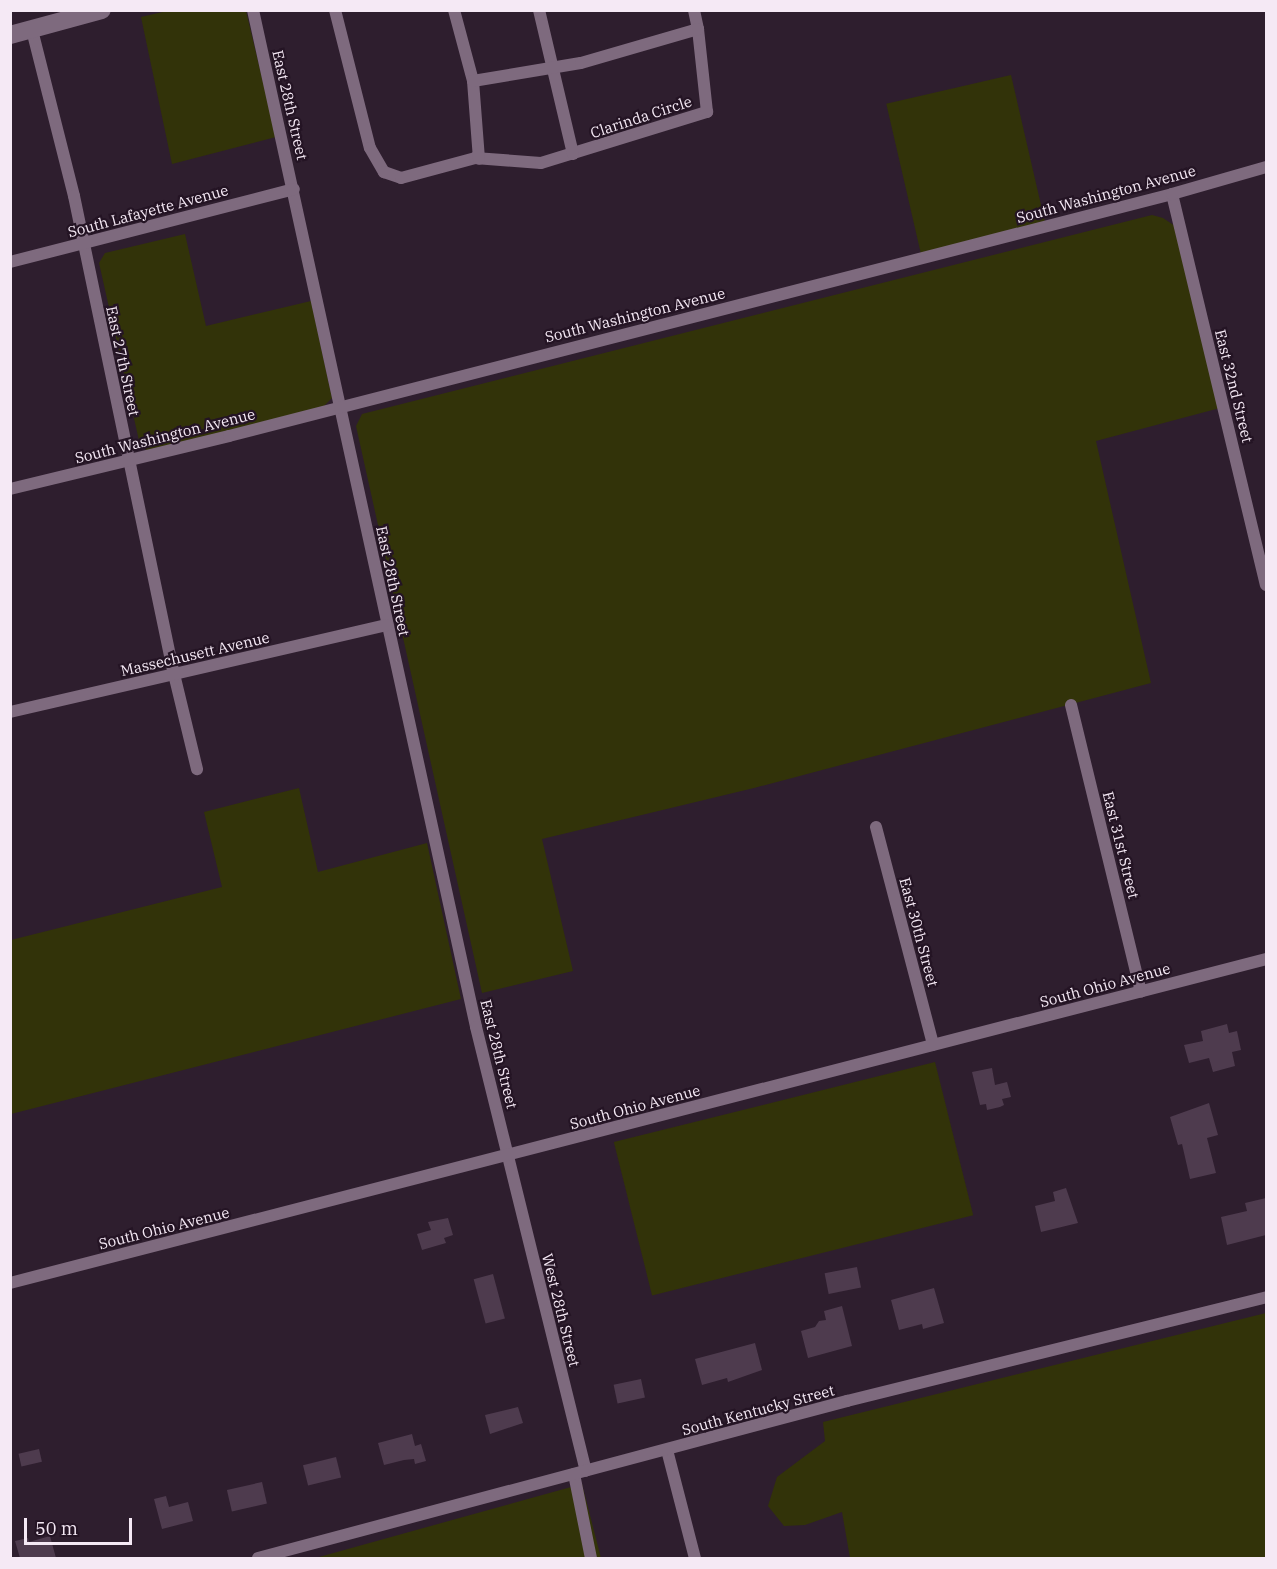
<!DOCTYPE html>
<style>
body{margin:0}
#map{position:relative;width:1277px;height:1569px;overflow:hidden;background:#2e1e2e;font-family:"IBM Plex Serif",serif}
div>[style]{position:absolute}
.green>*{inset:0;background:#323309;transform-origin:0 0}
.building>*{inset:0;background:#4e3b4e;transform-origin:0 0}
.street>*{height:12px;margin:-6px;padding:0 6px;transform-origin:6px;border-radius:6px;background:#7e6a7e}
.secondary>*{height:18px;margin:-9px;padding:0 9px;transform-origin:9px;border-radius:9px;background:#7e6a7e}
span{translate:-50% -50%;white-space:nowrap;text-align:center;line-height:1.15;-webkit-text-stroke:4.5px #241424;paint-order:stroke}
.street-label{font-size:15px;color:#f5e9f5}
.frame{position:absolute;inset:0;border:12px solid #f5e9f5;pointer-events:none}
.scale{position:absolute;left:24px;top:1518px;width:108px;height:27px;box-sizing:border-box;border:3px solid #f5e9f5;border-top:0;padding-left:8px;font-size:18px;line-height:21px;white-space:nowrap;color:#f5e9f5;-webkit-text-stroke:4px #241424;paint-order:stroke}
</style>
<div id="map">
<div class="green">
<div style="clip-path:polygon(167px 11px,246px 11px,276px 137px,172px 164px,141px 17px)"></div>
<div style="left:1011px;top:75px;width:154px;height:128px;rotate:77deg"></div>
<div style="clip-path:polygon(1152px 215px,1163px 218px,1175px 226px,1220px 408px,1096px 441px,1151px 683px,754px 788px,542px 839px,573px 971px,482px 993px,356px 426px,362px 414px)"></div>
<div style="clip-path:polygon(185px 234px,206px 326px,311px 301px,332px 398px,324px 406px,149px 452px,140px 445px,99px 263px,105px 253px)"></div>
<div style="clip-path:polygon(299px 788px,318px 872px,427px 843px,461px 999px,11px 1114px,11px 940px,222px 887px,204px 812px)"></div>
<div style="left:935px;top:1062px;width:158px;height:331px;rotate:76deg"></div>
<div style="clip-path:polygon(1266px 1313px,1266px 1558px,850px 1558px,842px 1512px,805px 1525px,784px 1526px,768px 1506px,777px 1477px,825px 1441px,823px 1422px)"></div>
<div style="clip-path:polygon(582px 1484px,601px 1558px,313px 1558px,319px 1557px)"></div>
</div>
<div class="building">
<div style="clip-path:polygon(1227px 1024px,1229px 1033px,1237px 1031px,1241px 1050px,1232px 1052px,1235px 1066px,1213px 1072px,1209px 1058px,1189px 1063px,1184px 1045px,1203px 1041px,1201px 1031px)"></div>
<div style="clip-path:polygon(992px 1068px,995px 1085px,1007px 1082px,1011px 1097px,1002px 1099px,1004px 1105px,1000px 1107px,987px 1110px,986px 1104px,980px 1105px,972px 1072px)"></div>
<div style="clip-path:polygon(1209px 1103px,1218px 1135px,1207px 1138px,1216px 1173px,1190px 1179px,1182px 1144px,1178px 1145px,1170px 1117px)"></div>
<div style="clip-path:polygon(1066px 1188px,1078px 1223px,1041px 1232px,1035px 1206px,1055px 1201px,1053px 1192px)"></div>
<div style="clip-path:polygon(1266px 1198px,1266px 1235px,1227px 1245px,1221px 1217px,1247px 1211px,1245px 1203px)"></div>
<div style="clip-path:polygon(448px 1218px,453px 1235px,444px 1238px,446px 1243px,422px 1250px,417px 1234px,431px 1230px,428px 1222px)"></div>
<div style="left:857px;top:1267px;width:21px;height:33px;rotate:79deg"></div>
<div style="left:493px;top:1274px;width:46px;height:20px;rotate:75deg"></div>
<div style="clip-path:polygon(934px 1288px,944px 1323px,923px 1329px,922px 1324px,899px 1330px,891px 1300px)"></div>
<div style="clip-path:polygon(842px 1306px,852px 1346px,808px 1358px,801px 1331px,815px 1327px,819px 1321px,826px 1320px,824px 1311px)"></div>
<div style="clip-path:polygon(755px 1343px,762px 1370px,728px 1382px,727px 1378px,702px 1385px,695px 1359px)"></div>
<div style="left:641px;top:1379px;width:19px;height:28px;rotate:78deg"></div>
<div style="clip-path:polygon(518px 1407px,523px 1423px,490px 1434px,485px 1415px)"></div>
<div style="clip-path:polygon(412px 1434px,415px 1446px,421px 1444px,426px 1461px,415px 1464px,414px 1459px,404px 1460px,384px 1465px,378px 1443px)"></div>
<div style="left:39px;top:1449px;width:13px;height:21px;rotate:77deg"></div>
<div style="left:336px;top:1457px;width:21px;height:34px;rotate:76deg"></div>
<div style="left:262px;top:1482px;width:22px;height:36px;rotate:77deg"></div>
<div style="clip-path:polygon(166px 1496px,169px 1507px,188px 1502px,193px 1521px,162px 1529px,154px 1499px)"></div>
<div style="clip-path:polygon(50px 1536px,56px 1558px,20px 1558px,15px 1541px,28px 1538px,29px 1542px)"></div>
</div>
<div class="street">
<div style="left:253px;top:10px;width:1041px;rotate:77.63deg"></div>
<div style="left:476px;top:1027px;width:457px;rotate:76.1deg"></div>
<div style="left:335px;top:10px;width:142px;rotate:75.8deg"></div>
<div style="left:370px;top:148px;width:28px;rotate:60deg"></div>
<div style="left:384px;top:172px;width:18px;rotate:19deg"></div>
<div style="left:401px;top:178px;width:77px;rotate:-15.1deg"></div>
<div style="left:475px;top:158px;width:66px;rotate:4.3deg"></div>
<div style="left:541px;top:163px;width:174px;rotate:-17.1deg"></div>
<div style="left:707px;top:112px;width:83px;rotate:-96.2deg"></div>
<div style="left:698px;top:29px;width:19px;rotate:-102deg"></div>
<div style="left:454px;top:10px;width:73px;rotate:75deg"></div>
<div style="left:473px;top:81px;width:78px;rotate:85.6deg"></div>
<div style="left:539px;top:10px;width:148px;rotate:76.7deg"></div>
<div style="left:32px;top:30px;width:171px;rotate:75.8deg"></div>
<div style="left:74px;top:196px;width:488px;rotate:78.2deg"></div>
<div style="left:174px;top:674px;width:98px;rotate:76.4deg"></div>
<div style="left:473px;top:81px;width:109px;rotate:-9.5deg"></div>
<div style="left:581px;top:63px;width:122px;rotate:-16.2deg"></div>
<div style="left:1172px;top:194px;width:402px;rotate:76.5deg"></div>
<div style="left:10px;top:262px;width:293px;rotate:-14.4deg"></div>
<div style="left:10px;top:489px;width:225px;rotate:-13.6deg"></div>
<div style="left:229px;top:436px;width:974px;rotate:-14.39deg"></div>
<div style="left:1172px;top:194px;width:98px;rotate:-16deg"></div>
<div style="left:1071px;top:705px;width:295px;rotate:76.3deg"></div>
<div style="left:10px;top:712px;width:387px;rotate:-13deg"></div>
<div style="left:876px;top:827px;width:225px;rotate:75.3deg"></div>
<div style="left:10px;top:1283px;width:1297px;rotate:-14.46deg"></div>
<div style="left:667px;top:1450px;width:112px;rotate:75.5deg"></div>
<div style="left:574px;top:1474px;width:86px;rotate:78.6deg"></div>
<div style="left:258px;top:1558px;width:610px;rotate:-14.93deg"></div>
<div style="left:847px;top:1401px;width:432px;rotate:-13.9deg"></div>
</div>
<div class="secondary">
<div style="left:10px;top:35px;width:95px;rotate:-15.2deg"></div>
</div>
<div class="street-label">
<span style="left:290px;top:105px;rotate:77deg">East 28th Street</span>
<span style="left:641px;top:117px;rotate:-18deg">Clarinda Circle</span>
<span style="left:1106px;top:194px;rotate:-15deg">South Washington Avenue</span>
<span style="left:148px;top:211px;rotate:-15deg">South Lafayette Avenue</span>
<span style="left:635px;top:315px;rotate:-14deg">South Washington Avenue</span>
<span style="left:123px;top:361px;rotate:78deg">East 27th Street</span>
<span style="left:1234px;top:386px;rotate:76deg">East 32nd Street</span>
<span style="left:165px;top:436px;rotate:-14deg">South Washington Avenue</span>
<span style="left:393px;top:581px;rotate:78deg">East 28th Street</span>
<span style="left:195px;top:654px;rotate:-13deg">Massechusett Avenue</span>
<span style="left:1121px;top:845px;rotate:76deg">East 31st Street</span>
<span style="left:919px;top:932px;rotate:75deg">East 30th Street</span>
<span style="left:1105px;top:985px;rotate:-15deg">South Ohio Avenue</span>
<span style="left:499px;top:1054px;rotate:76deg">East 28th Street</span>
<span style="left:635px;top:1107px;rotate:-15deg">South Ohio Avenue</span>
<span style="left:164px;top:1228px;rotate:-14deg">South Ohio Avenue</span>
<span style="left:561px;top:1310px;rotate:76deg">West 28th Street</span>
<span style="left:758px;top:1410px;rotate:-15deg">South Kentucky Street</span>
</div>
<div class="frame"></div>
<div class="scale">50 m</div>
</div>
